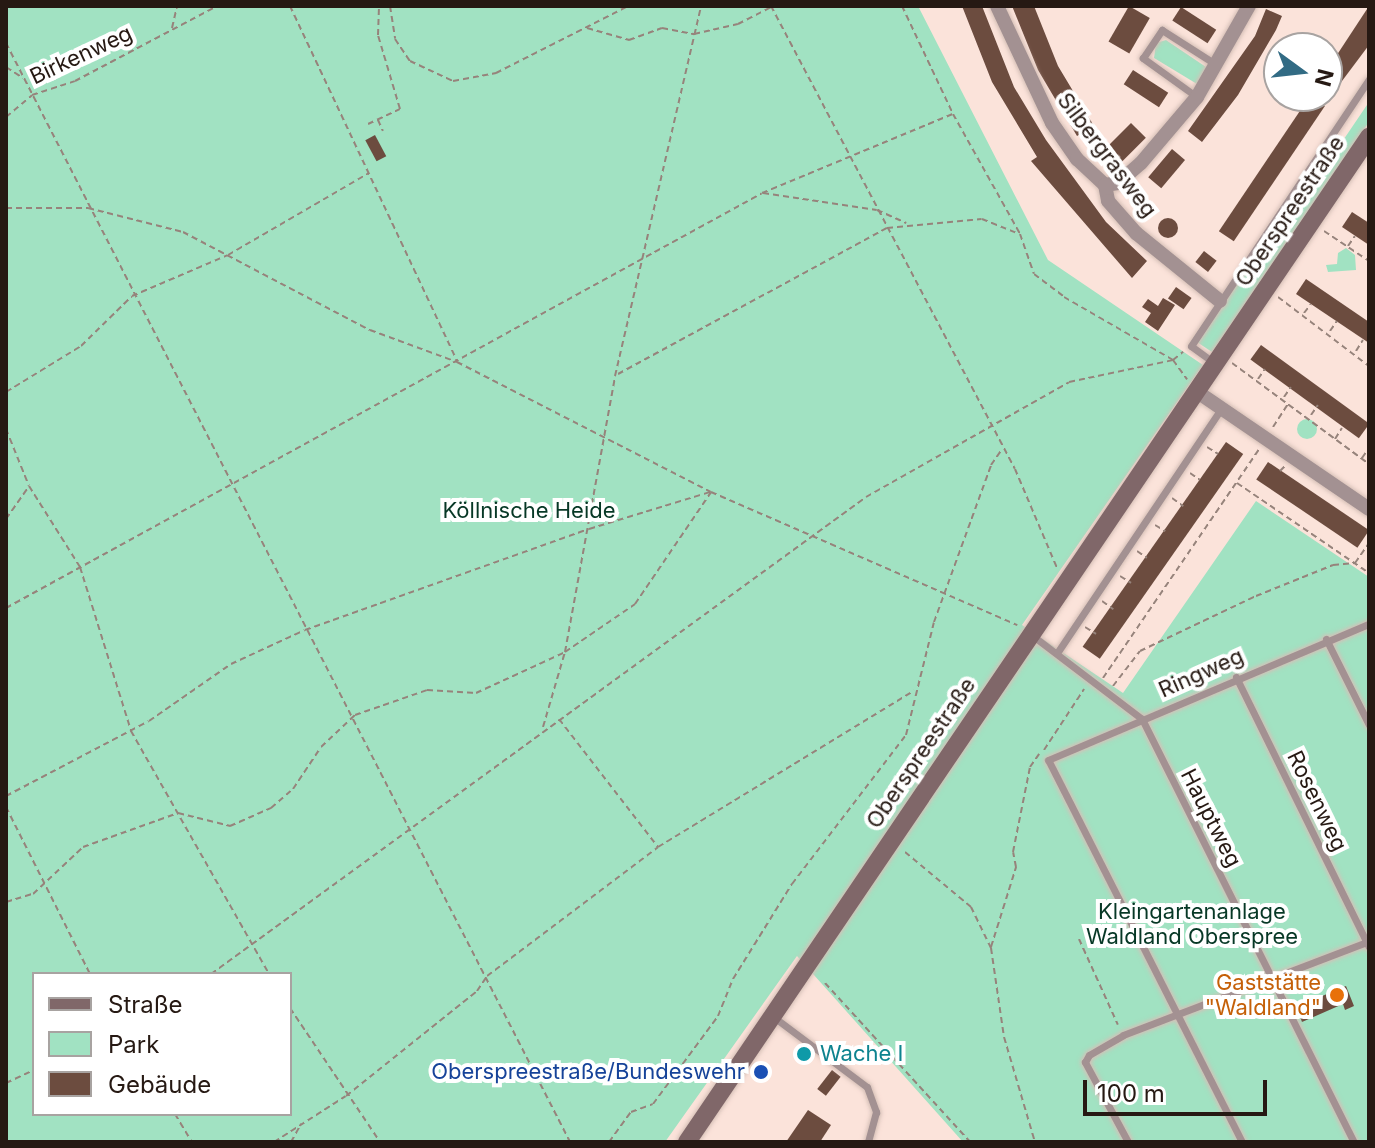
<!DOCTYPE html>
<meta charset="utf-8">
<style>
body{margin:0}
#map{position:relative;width:1375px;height:1148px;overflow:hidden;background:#fbe3da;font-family:Inter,sans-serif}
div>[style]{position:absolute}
.green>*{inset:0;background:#a1e2c2}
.round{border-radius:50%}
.building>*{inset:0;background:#6c4c3f;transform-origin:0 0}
.path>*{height:2px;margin-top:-1px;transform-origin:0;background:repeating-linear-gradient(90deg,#96837b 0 6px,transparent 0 10px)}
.roads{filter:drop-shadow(0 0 2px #d5bfb6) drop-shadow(0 0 2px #d5bfb6)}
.lane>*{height:7px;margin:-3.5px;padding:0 3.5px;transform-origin:3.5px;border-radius:3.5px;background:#a39192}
.street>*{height:14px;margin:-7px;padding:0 7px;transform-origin:7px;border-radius:7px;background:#a39192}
.secondary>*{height:18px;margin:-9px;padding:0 9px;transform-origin:9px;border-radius:9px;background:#806769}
.dots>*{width:22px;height:22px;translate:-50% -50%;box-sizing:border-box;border:4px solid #fff;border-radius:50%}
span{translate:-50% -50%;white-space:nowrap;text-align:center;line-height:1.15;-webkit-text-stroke:8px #fff;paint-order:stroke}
.street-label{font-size:22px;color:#261913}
.park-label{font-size:22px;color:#073826}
.food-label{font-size:22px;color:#c56008}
.right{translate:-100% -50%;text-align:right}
.culture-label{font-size:22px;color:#0d838f}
.left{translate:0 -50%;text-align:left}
.transit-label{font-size:22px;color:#164399}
.frame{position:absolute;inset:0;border:8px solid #261913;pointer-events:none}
.legend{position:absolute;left:32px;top:972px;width:260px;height:144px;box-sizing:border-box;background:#fff;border:2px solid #a8a3a1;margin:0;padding:10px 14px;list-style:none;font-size:24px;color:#261913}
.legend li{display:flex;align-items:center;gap:16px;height:40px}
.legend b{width:40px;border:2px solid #a8a3a1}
.north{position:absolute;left:1263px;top:32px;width:80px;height:80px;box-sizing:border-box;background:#fff;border:2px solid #a8a3a1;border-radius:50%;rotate:105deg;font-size:22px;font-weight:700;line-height:32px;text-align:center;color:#261913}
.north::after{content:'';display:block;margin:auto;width:28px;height:36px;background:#326b84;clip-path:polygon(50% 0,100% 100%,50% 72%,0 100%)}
.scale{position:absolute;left:1083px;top:1080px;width:184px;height:36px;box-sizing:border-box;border:4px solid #261913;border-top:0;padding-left:10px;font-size:24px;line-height:28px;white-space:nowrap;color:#261913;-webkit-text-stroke:6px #fff;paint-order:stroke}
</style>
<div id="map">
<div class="green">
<div style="clip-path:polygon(evenodd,6px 6px,918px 6px,1048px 260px,1203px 365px,1022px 625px,1123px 693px,1256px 501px,1369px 577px,1369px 1142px,963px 1142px,797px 956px,665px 1142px,6px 1142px,6px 6px,34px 974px,290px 974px,290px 1114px,34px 1114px,34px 974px)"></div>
<div style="clip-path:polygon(1166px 40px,1206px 67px,1197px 84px,1154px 58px,1156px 43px)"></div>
<div style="clip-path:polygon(1369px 102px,1369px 122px,1212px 352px,1197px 342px,1320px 160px,1327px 164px)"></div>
<div style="clip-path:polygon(1346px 248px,1355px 255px,1356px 270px,1328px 272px,1326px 265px,1337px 264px,1338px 253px)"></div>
<div class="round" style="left:1297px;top:419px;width:20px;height:20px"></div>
</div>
<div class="building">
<div style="clip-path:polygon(962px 6px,982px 6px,1014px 87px,1046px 140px,1106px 222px,1147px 261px,1132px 278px,1031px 161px,1037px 157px,992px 82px)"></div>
<div style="clip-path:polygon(1012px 6px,1034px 6px,1058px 66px,1094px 126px,1077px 136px,1038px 70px)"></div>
<div style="left:1129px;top:6px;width:24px;height:41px;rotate:30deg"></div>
<div style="clip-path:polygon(1369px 6px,1369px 45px,1327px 101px,1327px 70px)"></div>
<div style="left:1181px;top:7px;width:42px;height:16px;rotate:33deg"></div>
<div style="clip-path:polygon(1266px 9px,1282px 16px,1276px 30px,1238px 95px,1202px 142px,1188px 131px,1255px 36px)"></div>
<div style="left:1133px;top:70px;width:42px;height:17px;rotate:33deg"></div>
<div style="left:1310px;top:96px;width:18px;height:163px;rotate:34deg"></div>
<div style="left:1131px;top:123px;width:21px;height:41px;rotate:45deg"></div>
<div style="left:375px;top:135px;width:24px;height:11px;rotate:62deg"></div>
<div style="left:1172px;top:149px;width:17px;height:37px;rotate:40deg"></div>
<div style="clip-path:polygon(1352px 212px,1369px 223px,1369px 245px,1342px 227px)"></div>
<div class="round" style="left:1158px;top:218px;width:20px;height:20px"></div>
<div style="left:1204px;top:251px;width:16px;height:14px;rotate:38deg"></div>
<div style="clip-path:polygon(1306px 279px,1369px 322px,1369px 343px,1296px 294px)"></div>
<div style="left:1176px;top:287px;width:19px;height:14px;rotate:35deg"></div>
<div style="clip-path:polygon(1163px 298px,1175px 305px,1158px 331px,1145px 322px,1151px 313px,1142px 307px,1148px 299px,1158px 306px)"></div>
<div style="left:1261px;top:345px;width:134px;height:18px;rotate:36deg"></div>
<div style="left:1226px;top:442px;width:21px;height:250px;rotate:35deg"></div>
<div style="left:1268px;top:462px;width:122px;height:21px;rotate:34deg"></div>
<div style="clip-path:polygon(1346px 986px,1354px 1006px,1345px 1010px,1343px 1004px,1302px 1022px,1296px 1007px)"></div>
<div style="left:832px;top:1070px;width:11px;height:24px;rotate:38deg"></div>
<div style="clip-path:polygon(808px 1110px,831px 1125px,820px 1142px,786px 1142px)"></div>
</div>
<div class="path">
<div style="left:290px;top:6px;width:392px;rotate:64.8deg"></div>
<div style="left:390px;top:6px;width:33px;rotate:81deg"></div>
<div style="left:395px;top:39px;width:27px;rotate:56deg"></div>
<div style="left:410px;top:61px;width:47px;rotate:24.9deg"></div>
<div style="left:453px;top:81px;width:44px;rotate:-10.5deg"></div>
<div style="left:496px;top:73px;width:148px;rotate:-26.9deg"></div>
<div style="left:771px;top:6px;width:523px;rotate:62.21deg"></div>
<div style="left:1015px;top:469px;width:108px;rotate:67deg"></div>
<div style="left:902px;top:6px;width:119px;rotate:64.7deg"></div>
<div style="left:953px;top:114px;width:137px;rotate:60.8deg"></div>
<div style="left:1020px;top:234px;width:42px;rotate:70.7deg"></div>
<div style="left:1034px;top:274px;width:38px;rotate:37deg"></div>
<div style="left:1064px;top:297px;width:126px;rotate:30deg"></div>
<div style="left:1173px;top:360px;width:24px;rotate:54deg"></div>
<div style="left:172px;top:28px;width:23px;rotate:-77deg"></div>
<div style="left:587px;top:28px;width:44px;rotate:15.9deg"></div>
<div style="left:629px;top:40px;width:35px;rotate:-20deg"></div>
<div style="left:662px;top:28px;width:33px;rotate:11deg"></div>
<div style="left:694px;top:34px;width:45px;rotate:-12.8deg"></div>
<div style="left:738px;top:24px;width:37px;rotate:-27deg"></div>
<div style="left:6px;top:43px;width:1235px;rotate:62.83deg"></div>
<div style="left:6px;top:67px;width:20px;rotate:33deg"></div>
<div style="left:6px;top:117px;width:34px;rotate:-40deg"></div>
<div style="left:32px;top:95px;width:45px;rotate:-18deg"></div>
<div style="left:75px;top:81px;width:161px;rotate:-27.8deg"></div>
<div style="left:378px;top:120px;width:12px;rotate:66deg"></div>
<div style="left:368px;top:124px;width:35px;rotate:-25deg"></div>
<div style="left:400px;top:109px;width:77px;rotate:-106.6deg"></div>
<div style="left:378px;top:35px;width:29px;rotate:-88deg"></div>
<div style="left:763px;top:193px;width:115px;rotate:8.5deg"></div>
<div style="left:877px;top:210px;width:32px;rotate:24deg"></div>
<div style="left:6px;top:208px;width:82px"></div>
<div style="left:88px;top:208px;width:98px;rotate:14.2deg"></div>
<div style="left:183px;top:232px;width:211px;rotate:27.7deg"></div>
<div style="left:370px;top:330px;width:93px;rotate:20.2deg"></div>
<div style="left:457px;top:362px;width:285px;rotate:27.1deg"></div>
<div style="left:711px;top:492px;width:334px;rotate:23.5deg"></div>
<div style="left:1324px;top:231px;width:54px;rotate:33.7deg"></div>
<div style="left:1348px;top:246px;width:12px;rotate:-55deg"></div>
<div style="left:1278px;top:297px;width:114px;rotate:37.2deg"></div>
<div style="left:1304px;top:313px;width:11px;rotate:-52deg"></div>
<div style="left:1330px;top:331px;width:12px;rotate:-55deg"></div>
<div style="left:1356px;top:351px;width:13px;rotate:-58deg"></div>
<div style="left:1232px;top:363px;width:170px;rotate:36.4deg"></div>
<div style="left:618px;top:374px;width:306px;rotate:-28.5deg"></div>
<div style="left:887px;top:228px;width:95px;rotate:-5.4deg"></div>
<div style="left:982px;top:219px;width:40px;rotate:22deg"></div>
<div style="left:1258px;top:379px;width:12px;rotate:-55deg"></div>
<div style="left:6px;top:392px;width:88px;rotate:-31.5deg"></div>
<div style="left:81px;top:346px;width:71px;rotate:-44.4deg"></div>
<div style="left:132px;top:296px;width:104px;rotate:-23.1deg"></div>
<div style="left:228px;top:255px;width:163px;rotate:-30.2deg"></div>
<div style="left:1284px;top:397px;width:12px;rotate:-55deg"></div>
<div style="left:1311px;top:415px;width:12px;rotate:-55deg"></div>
<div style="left:1273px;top:427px;width:30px;rotate:-57deg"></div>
<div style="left:6px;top:429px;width:61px;rotate:68deg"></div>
<div style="left:29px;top:486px;width:96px;rotate:57.8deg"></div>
<div style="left:80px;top:567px;width:172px;rotate:72.7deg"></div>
<div style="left:131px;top:731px;width:279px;rotate:60.4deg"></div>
<div style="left:1335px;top:439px;width:13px;rotate:-58deg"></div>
<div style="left:1207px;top:447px;width:13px;rotate:32deg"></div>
<div style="left:1362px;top:458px;width:12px;rotate:-55deg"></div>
<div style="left:1280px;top:471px;width:7px;rotate:-45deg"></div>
<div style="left:1190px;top:473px;width:12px;rotate:35deg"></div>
<div style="left:1237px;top:483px;width:160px;rotate:34.3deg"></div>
<div style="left:1172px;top:498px;width:14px;rotate:36deg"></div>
<div style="left:6px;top:519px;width:39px;rotate:-55deg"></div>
<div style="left:1155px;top:525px;width:12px;rotate:31deg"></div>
<div style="left:1137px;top:551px;width:12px;rotate:35deg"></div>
<div style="left:1120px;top:576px;width:13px;rotate:32deg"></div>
<div style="left:1102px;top:601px;width:14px;rotate:36deg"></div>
<div style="left:6px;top:608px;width:862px;rotate:-28.76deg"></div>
<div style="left:762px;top:193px;width:207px;rotate:-22.5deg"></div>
<div style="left:1085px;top:627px;width:13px;rotate:32deg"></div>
<div style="left:1103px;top:678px;width:277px;rotate:-55.7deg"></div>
<div style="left:1113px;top:686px;width:44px;rotate:-52.4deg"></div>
<div style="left:1140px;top:651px;width:128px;rotate:-25.4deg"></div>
<div style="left:1256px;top:596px;width:83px;rotate:-21.9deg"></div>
<div style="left:1333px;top:565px;width:22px;rotate:-5deg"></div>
<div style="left:1355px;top:563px;width:24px;rotate:-55deg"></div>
<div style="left:559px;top:719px;width:162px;rotate:52.3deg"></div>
<div style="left:543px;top:727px;width:78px;rotate:-73.7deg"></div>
<div style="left:565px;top:652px;width:280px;rotate:-79.7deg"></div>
<div style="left:615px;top:376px;width:380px;rotate:-76.9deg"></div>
<div style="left:1044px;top:750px;width:73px;rotate:-56.7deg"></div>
<div style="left:6px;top:796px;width:161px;rotate:-27.7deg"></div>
<div style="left:149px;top:721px;width:100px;rotate:-34.8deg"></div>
<div style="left:231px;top:664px;width:81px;rotate:-24.7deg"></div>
<div style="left:305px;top:630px;width:301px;rotate:-19.6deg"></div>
<div style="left:589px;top:529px;width:127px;rotate:-17deg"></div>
<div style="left:6px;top:807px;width:187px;rotate:63.3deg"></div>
<div style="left:905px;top:852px;width:86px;rotate:39.8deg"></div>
<div style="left:971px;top:907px;width:46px;rotate:64deg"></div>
<div style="left:991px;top:948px;width:90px;rotate:81.7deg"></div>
<div style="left:1004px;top:1037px;width:109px;rotate:73.6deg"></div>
<div style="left:6px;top:902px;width:28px;rotate:-17deg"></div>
<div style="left:33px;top:894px;width:69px;rotate:-43.2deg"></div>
<div style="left:83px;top:847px;width:101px;rotate:-19.7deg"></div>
<div style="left:178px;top:813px;width:54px;rotate:14deg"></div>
<div style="left:230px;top:826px;width:45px;rotate:-23.7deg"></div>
<div style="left:271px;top:808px;width:29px;rotate:-41deg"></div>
<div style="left:293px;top:789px;width:50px;rotate:-56.3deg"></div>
<div style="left:321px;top:747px;width:47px;rotate:-43.3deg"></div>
<div style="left:355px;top:715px;width:76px;rotate:-19.1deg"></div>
<div style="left:427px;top:690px;width:49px;rotate:3.5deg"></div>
<div style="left:476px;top:693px;width:98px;rotate:-24.7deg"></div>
<div style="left:565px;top:652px;width:85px;rotate:-34.4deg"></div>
<div style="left:635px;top:604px;width:135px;rotate:-55.8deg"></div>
<div style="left:1079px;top:939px;width:94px;rotate:65.6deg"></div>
<div style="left:991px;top:947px;width:84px;rotate:-72.6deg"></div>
<div style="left:1016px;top:867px;width:15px;rotate:-101deg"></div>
<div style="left:1013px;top:852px;width:87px;rotate:-78.7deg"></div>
<div style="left:1030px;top:767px;width:16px;rotate:-55deg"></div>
<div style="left:211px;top:974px;width:810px;rotate:-36.06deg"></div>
<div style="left:866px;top:497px;width:233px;rotate:-29.5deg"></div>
<div style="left:1069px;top:382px;width:106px;rotate:-11.9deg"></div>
<div style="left:1173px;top:360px;width:13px;rotate:-39deg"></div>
<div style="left:825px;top:983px;width:215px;rotate:47.6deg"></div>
<div style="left:1289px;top:983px;width:22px;rotate:21deg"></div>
<div style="left:290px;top:1008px;width:161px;rotate:56.1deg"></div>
<div style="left:761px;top:1072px;width:4px;rotate:27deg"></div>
<div style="left:6px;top:1083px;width:31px;rotate:-25deg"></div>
<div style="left:175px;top:1114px;width:33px;rotate:59deg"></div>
<div style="left:274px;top:1142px;width:85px;rotate:-32.6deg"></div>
<div style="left:346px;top:1096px;width:168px;rotate:-38.7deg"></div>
<div style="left:477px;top:991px;width:18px;rotate:-56deg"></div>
<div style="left:487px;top:976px;width:214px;rotate:-37deg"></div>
<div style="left:658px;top:847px;width:300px;rotate:-31.4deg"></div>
<div style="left:291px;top:1142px;width:21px;rotate:-61deg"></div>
<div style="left:609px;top:1142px;width:37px;rotate:-54deg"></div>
<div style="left:631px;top:1112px;width:23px;rotate:-20deg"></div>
<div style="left:653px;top:1104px;width:109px;rotate:-53.5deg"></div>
<div style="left:718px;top:1016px;width:40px;rotate:-68deg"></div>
<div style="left:733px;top:979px;width:112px;rotate:-58.2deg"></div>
<div style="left:792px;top:884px;width:188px;rotate:-52.6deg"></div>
<div style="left:906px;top:735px;width:116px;rotate:-76.1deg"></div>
<div style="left:934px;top:622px;width:167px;rotate:-70deg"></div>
<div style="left:991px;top:465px;width:19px;rotate:-55deg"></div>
</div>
<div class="roads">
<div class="lane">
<div style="left:1197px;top:97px;width:67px;rotate:-144.2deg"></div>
<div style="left:1143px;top:58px;width:34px;rotate:-56deg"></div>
<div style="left:1162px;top:30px;width:65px;rotate:32.5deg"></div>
<div style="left:1213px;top:362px;width:27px;rotate:-144deg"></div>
<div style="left:1191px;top:346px;width:321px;rotate:-56.3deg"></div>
<div style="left:1033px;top:636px;width:137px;rotate:37.3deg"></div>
<div style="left:1142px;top:719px;width:473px;rotate:63.4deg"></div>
<div style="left:1326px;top:639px;width:96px;rotate:63.4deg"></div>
<div style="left:1057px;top:653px;width:293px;rotate:-56.1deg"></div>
<div style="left:1236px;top:677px;width:301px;rotate:63.8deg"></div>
<div style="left:775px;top:1018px;width:115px;rotate:36.9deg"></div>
<div style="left:867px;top:1087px;width:27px;rotate:70deg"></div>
<div style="left:876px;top:1112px;width:31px;rotate:105deg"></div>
<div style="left:1128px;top:1142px;width:91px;rotate:-118.3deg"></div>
<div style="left:1085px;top:1062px;width:8px;rotate:-60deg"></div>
<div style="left:1089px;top:1055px;width:39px;rotate:-30deg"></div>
<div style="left:1123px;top:1035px;width:263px;rotate:-20.9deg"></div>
<div style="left:1242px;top:1142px;width:428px;rotate:-116.9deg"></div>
<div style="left:1048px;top:760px;width:349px;rotate:-23deg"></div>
</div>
<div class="street">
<div style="left:997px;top:6px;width:129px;rotate:64.8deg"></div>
<div style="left:1052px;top:123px;width:44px;rotate:55.2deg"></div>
<div style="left:1077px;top:159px;width:38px;rotate:43deg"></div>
<div style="left:1105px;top:185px;width:13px;rotate:-9deg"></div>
<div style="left:1118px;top:183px;width:30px;rotate:-41deg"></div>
<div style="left:1141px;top:163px;width:87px;rotate:-49.7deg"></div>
<div style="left:1197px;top:97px;width:105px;rotate:-60.3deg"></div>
<div style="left:1105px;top:185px;width:16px;rotate:79deg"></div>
<div style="left:1108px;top:201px;width:43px;rotate:48.8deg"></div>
<div style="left:1136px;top:233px;width:108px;rotate:39deg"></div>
<div style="left:1196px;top:391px;width:209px;rotate:34.3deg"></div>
</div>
<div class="secondary">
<div style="left:687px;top:1142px;width:1215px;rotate:-55.84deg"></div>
</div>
</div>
<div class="dots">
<div style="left:1337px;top:995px;background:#e8710a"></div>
<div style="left:804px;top:1054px;background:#0f9aa8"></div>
<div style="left:761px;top:1072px;background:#1a4fb4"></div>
</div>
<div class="street-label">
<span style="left:81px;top:55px;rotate:-25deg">Birkenweg</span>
<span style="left:1107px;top:155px;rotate:53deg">Silbergrasweg</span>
<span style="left:1290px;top:211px;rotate:-56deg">Oberspreestraße</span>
<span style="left:1201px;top:673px;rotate:-24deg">Ringweg</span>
<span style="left:921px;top:753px;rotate:-56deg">Oberspreestraße</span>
<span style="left:1317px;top:801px;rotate:64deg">Rosenweg</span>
<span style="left:1211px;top:818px;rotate:63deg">Hauptweg</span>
</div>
<div class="park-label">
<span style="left:529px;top:511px">Köllnische Heide</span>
<span style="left:1192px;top:924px">Kleingartenanlage<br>Waldland Oberspree</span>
</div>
<div class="food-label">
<span class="right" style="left:1321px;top:995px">Gaststätte<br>"Waldland"</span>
</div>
<div class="culture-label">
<span class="left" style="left:820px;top:1054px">Wache I</span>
</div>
<div class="transit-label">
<span class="right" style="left:745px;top:1072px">Oberspreestraße/Bundeswehr</span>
</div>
<div class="frame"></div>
<ul class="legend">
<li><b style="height:10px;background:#806769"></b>Straße</li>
<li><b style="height:22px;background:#a1e2c2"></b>Park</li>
<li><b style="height:22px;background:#6c4c3f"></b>Gebäude</li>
</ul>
<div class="north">N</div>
<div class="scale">100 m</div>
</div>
